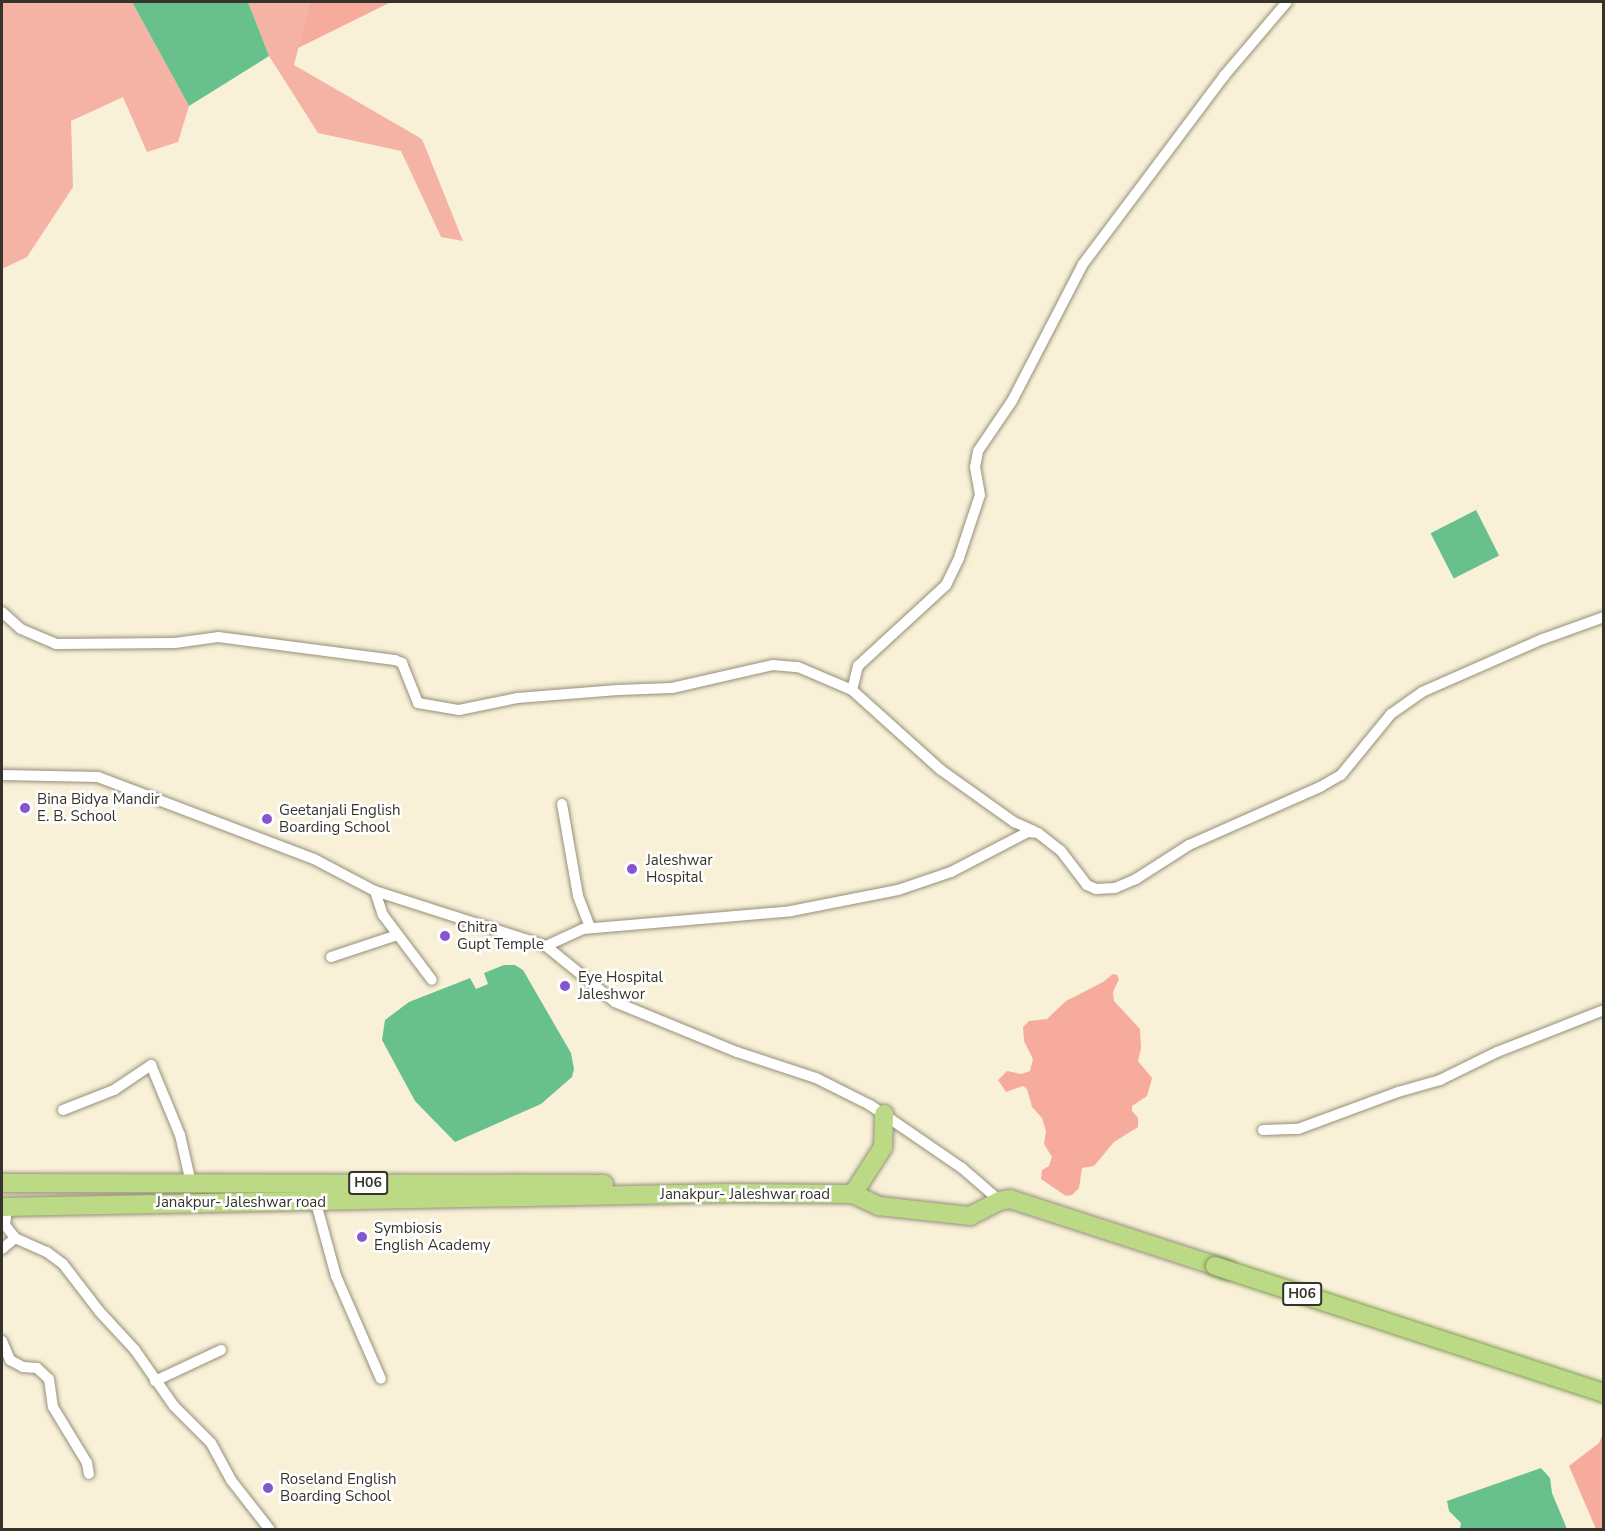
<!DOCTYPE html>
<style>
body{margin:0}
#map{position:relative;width:1605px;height:1531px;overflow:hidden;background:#f8f1d8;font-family:"Nunito Sans",sans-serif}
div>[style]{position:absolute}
.green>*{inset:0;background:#f5b3a5}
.forest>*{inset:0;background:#f6ab9c}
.water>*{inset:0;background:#68c08d;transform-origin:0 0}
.roads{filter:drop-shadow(0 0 2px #969079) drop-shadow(0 0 2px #969079)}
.minor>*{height:10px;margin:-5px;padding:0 5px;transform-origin:5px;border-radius:5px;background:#fff}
.trunk>*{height:18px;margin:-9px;padding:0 9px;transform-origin:9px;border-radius:9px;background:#bcda86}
.bridges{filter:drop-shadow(0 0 2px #829a52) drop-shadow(0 0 2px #829a52)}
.trunk-bridge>*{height:18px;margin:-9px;padding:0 9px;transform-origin:9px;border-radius:9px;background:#bcda86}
.dots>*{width:16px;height:16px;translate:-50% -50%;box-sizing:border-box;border:3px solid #fff;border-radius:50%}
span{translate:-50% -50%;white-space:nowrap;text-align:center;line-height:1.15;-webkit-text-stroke:5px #fff;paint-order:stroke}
.shield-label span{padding:2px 4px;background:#fff;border:2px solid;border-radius:4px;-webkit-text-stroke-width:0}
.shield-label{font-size:14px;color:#36342a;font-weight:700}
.poi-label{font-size:15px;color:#36342a}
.left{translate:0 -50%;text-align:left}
.street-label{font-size:15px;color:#36342a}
.frame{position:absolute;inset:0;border:3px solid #36342a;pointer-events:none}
</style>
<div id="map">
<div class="green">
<div style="clip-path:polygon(2px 2px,132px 2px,189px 106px,178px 142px,147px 152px,123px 97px,71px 121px,73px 187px,27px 257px,2px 269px)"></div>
<div style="clip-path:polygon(248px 2px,310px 2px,294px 65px,422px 139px,463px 241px,441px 237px,401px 151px,318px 133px,269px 56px)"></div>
</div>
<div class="forest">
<div style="clip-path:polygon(310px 2px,391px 2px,298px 48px)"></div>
<div style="clip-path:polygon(1113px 974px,1117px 975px,1119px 979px,1113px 992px,1114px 1001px,1140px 1029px,1141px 1048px,1138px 1061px,1152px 1078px,1147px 1096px,1132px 1106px,1132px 1111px,1138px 1118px,1138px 1127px,1114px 1142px,1094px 1166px,1082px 1168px,1079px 1188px,1072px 1195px,1066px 1196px,1041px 1179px,1042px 1170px,1049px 1166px,1052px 1157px,1044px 1144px,1046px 1131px,1042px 1118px,1032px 1107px,1027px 1089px,1023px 1086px,1006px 1092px,998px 1080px,1007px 1071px,1021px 1074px,1030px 1071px,1033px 1059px,1024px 1041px,1023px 1027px,1029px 1021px,1047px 1019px,1066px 1001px,1103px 982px)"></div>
<div style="clip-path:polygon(1603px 1434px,1603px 1529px,1596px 1529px,1569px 1466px,1599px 1443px)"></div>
</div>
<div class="water">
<div style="clip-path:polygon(132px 2px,248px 2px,269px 56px,189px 106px)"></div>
<div style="left:1476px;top:510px;width:51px;height:51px;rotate:63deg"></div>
<div style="clip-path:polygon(504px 965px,515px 965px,523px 970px,571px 1053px,574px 1069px,572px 1077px,541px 1104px,455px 1142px,415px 1101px,382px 1040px,385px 1020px,409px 1002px,470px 978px,476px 989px,488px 984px,484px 973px)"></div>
<div style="clip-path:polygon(1541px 1468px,1550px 1478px,1552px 1493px,1567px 1529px,1460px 1529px,1461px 1523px,1449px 1511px,1447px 1501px)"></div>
</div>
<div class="roads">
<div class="minor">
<div style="left:2px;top:612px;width:25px;rotate:42deg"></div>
<div style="left:21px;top:629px;width:38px;rotate:23deg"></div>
<div style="left:56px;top:644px;width:119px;rotate:-0.5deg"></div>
<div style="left:175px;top:643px;width:43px;rotate:-7.9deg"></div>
<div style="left:218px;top:637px;width:178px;rotate:7.4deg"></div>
<div style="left:395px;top:660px;width:8px;rotate:23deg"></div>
<div style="left:402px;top:663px;width:43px;rotate:68.2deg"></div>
<div style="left:418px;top:703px;width:42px;rotate:9.7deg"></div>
<div style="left:459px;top:710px;width:59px;rotate:-11.7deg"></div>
<div style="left:517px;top:698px;width:101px;rotate:-4.5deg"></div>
<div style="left:618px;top:690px;width:54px;rotate:-2.1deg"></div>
<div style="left:672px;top:688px;width:104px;rotate:-12.8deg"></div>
<div style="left:773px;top:665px;width:25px;rotate:5deg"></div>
<div style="left:798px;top:667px;width:59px;rotate:23.1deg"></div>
<div style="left:852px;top:690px;width:25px;rotate:-76deg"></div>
<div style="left:858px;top:666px;width:120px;rotate:-42.6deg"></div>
<div style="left:946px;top:585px;width:30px;rotate:-64deg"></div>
<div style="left:959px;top:558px;width:66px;rotate:-71.6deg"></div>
<div style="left:980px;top:495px;width:28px;rotate:-100deg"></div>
<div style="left:975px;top:467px;width:16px;rotate:-79deg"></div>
<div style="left:978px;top:451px;width:60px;rotate:-55.8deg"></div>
<div style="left:1012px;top:401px;width:154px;rotate:-62.6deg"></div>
<div style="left:1083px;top:264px;width:235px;rotate:-53.1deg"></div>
<div style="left:1224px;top:76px;width:97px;rotate:-49.6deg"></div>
<div style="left:852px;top:690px;width:120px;rotate:42deg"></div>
<div style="left:941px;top:770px;width:90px;rotate:35.5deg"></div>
<div style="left:1014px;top:822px;width:22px;rotate:24deg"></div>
<div style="left:2px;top:775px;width:96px;rotate:1.2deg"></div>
<div style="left:98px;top:777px;width:231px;rotate:20.8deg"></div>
<div style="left:314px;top:859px;width:69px;rotate:27.7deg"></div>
<div style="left:375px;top:891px;width:180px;rotate:17.8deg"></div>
<div style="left:546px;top:946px;width:89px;rotate:39.1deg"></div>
<div style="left:615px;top:1002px;width:132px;rotate:22.3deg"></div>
<div style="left:737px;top:1052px;width:83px;rotate:18.2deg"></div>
<div style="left:816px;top:1078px;width:60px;rotate:26.6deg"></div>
<div style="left:870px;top:1105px;width:112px;rotate:34.4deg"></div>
<div style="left:962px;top:1168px;width:50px;rotate:41deg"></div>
<div style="left:562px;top:804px;width:93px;rotate:80.1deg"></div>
<div style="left:578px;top:896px;width:34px;rotate:69deg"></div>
<div style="left:375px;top:891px;width:25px;rotate:72deg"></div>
<div style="left:383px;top:915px;width:81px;rotate:53deg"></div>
<div style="left:546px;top:946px;width:41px;rotate:-24.7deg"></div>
<div style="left:583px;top:929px;width:209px;rotate:-4.9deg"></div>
<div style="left:791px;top:911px;width:109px;rotate:-11.1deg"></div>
<div style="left:898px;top:890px;width:56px;rotate:-18.8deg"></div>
<div style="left:951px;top:872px;width:87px;rotate:-27.5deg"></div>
<div style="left:1028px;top:832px;width:10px;rotate:6deg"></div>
<div style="left:1038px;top:833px;width:29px;rotate:38deg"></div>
<div style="left:1061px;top:851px;width:43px;rotate:52.6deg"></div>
<div style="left:1087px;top:885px;width:10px;rotate:24deg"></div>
<div style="left:1096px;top:889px;width:19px;rotate:-3deg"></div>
<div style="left:1115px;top:888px;width:23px;rotate:-23deg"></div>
<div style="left:1136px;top:879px;width:63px;rotate:-32.7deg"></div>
<div style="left:1189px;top:845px;width:143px;rotate:-23.9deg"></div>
<div style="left:1320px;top:787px;width:24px;rotate:-30deg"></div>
<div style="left:1341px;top:775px;width:79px;rotate:-50.7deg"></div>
<div style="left:1391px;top:714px;width:38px;rotate:-35deg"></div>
<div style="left:1422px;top:692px;width:132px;rotate:-23.7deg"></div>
<div style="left:1543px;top:639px;width:65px;rotate:-19.8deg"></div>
<div style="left:331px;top:957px;width:70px;rotate:-18.4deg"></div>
<div style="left:63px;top:1110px;width:55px;rotate:-21.4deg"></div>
<div style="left:114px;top:1090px;width:45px;rotate:-34deg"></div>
<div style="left:151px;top:1065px;width:76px;rotate:67.5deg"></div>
<div style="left:180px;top:1135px;width:49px;rotate:77.1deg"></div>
<div style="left:1263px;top:1130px;width:35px;rotate:-2deg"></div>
<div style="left:1298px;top:1129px;width:107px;rotate:-20.3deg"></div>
<div style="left:1398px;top:1092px;width:44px;rotate:-15.9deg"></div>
<div style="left:1440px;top:1080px;width:64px;rotate:-26.2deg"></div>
<div style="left:1497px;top:1052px;width:115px;rotate:-21.4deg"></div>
<div style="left:316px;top:1203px;width:76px;rotate:74.7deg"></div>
<div style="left:336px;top:1276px;width:112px;rotate:66.4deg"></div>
<div style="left:7px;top:1207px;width:18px;rotate:96deg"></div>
<div style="left:5px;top:1225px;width:16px;rotate:52deg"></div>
<div style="left:15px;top:1238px;width:35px;rotate:24deg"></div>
<div style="left:47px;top:1252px;width:20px;rotate:37deg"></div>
<div style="left:63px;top:1264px;width:59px;rotate:52.5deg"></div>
<div style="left:99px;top:1311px;width:53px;rotate:47.3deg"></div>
<div style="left:135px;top:1350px;width:68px;rotate:55.1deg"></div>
<div style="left:174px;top:1406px;width:52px;rotate:45deg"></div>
<div style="left:211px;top:1443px;width:42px;rotate:61.6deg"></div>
<div style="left:231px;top:1480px;width:63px;rotate:52deg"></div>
<div style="left:2px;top:1249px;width:17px;rotate:-40deg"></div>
<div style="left:2px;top:1341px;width:21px;rotate:67deg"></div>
<div style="left:10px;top:1360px;width:15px;rotate:28deg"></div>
<div style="left:23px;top:1367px;width:14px;rotate:4deg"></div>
<div style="left:37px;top:1368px;width:16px;rotate:43deg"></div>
<div style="left:49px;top:1379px;width:28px;rotate:82deg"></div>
<div style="left:53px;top:1407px;width:66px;rotate:58.7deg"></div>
<div style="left:87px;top:1463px;width:11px;rotate:80deg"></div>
<div style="left:155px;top:1381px;width:73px;rotate:-25.2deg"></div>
</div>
<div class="trunk">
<div style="left:2px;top:1183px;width:602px;rotate:0.1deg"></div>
<div style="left:853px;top:1194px;width:56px;rotate:-57.4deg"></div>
<div style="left:883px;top:1147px;width:33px;rotate:-88deg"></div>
<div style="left:2px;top:1207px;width:731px;rotate:-1.1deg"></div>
<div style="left:733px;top:1193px;width:120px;rotate:0.5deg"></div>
<div style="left:853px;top:1194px;width:29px;rotate:25deg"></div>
<div style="left:879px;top:1206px;width:92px;rotate:6.3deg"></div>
<div style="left:970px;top:1216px;width:34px;rotate:-27deg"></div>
<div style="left:1000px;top:1201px;width:10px;rotate:-11deg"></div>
<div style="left:1010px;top:1199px;width:229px;rotate:18deg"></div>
</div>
</div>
<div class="bridges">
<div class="trunk-bridge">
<div style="left:1215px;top:1266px;width:409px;rotate:18.1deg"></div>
</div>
</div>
<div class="dots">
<div style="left:25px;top:808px;background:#8656cf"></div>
<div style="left:267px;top:819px;background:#8656cf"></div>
<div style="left:632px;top:869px;background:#8656cf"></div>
<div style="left:445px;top:936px;background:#8656cf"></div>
<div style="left:565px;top:986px;background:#8656cf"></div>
<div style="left:362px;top:1237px;background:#8656cf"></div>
<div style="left:268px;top:1488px;background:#8656cf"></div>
</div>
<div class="shield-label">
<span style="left:368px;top:1183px">H06</span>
<span style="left:1302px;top:1294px">H06</span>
</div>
<div class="poi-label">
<span class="left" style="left:37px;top:808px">Bina Bidya Mandir<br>E. B. School</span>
<span class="left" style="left:279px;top:819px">Geetanjali English<br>Boarding School</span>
<span class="left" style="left:646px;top:869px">Jaleshwar<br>Hospital</span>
<span class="left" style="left:457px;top:936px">Chitra<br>Gupt Temple</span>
<span class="left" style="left:578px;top:986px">Eye Hospital<br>Jaleshwor</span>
<span class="left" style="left:374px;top:1237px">Symbiosis<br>English Academy</span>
<span class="left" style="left:280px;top:1488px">Roseland English<br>Boarding School</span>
</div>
<div class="street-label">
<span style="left:745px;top:1195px">Janakpur- Jaleshwar road</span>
<span style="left:241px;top:1203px">Janakpur- Jaleshwar road</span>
</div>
<div class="frame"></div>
</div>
